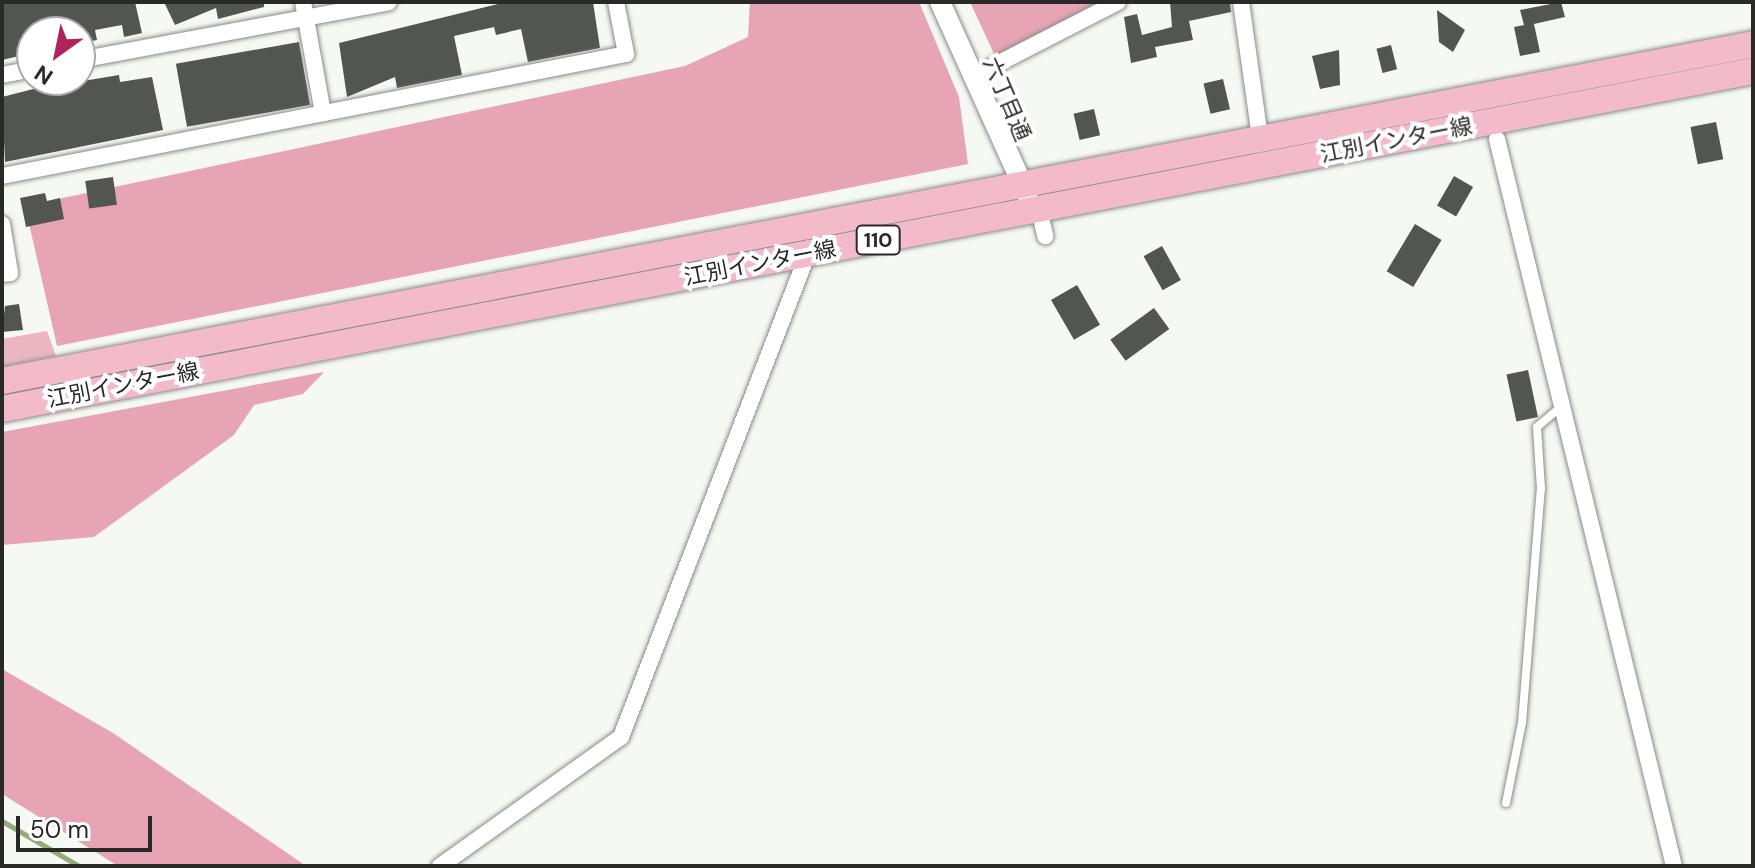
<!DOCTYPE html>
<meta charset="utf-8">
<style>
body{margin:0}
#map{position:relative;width:1755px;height:868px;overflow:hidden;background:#f6f8f4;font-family:"DM Sans","Noto Sans JP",sans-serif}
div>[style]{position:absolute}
.green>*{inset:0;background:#ecb5c2}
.forest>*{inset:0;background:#e6a4b4}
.stream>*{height:5px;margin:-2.5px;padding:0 2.5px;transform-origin:2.5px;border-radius:2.5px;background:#92ad77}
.building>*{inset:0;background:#535552;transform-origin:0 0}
.roads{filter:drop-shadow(0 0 2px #898b88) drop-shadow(0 0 2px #898b88)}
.service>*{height:8px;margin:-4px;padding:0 4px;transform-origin:4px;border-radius:4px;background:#fff}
.minor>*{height:16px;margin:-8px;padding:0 8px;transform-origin:8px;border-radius:8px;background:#fff}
.tertiary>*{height:20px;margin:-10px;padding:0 10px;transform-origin:10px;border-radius:10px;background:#fff}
.primary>*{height:26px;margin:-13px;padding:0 13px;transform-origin:13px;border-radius:13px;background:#f3bbca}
span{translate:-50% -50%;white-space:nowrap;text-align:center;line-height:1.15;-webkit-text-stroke:8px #fff;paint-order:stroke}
.shield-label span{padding:2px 6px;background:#fff;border:2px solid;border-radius:6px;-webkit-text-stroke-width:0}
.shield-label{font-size:20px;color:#292a28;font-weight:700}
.street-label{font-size:22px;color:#292a28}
.frame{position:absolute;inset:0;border:4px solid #292a28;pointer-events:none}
.north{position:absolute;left:16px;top:16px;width:80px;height:80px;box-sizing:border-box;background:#fff;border:2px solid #a9aaa9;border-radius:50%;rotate:213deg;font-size:22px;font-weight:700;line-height:32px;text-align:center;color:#292a28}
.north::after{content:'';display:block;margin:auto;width:28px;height:36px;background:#b1235b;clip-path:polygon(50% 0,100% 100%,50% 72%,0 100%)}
.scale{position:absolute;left:16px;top:816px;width:136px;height:36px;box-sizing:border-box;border:4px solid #292a28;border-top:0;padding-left:10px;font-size:24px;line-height:28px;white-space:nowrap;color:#292a28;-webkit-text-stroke:6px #fff;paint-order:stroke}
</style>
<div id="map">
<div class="green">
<div style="clip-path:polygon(47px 331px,56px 356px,2px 367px,2px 339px)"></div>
</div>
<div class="forest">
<div style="clip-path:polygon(750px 2px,919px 2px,959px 97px,968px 164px,57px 346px,25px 206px,685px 66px,748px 37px)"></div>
<div style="clip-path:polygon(970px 2px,1099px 2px,995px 56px)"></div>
<div style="clip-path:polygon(324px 372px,303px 394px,254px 405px,234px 435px,94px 537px,2px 545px,2px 432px)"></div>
<div style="clip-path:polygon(2px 669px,113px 733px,306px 866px,118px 866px,2px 794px)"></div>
</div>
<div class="stream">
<div style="left:2px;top:821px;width:89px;rotate:30.3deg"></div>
</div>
<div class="building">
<div style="clip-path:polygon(2px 2px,135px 2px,142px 33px,124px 37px,122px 25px,95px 30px,97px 40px,82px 43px,80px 32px,32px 32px,32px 53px,2px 60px)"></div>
<div style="clip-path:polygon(164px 2px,264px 2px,264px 7px,218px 19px,216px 8px,175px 25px)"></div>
<div style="clip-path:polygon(506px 2px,593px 2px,600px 48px,528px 62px,521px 29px,496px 35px,494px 27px,454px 36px,462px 75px,397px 88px,395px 77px,347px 97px,339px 43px)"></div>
<div style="clip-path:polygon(1170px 2px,1230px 2px,1231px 12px,1189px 21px,1193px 40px,1155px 47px,1157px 57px,1131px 63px,1124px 17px,1137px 14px,1142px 35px,1172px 27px)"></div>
<div style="clip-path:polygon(1561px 2px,1565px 17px,1534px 24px,1540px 52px,1520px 56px,1514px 27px,1524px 25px,1520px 10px)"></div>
<div style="clip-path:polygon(1437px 10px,1465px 30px,1453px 52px,1439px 42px)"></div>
<div style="left:299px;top:42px;width:64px;height:125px;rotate:80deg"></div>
<div style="left:1391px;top:45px;width:25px;height:15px;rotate:76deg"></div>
<div style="clip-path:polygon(1339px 50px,1340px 85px,1320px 89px,1312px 56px)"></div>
<div style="clip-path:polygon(119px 75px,120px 82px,152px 77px,163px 130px,5px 162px,2px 97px,53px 84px,73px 92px,71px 83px)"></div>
<div style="left:1223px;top:79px;width:31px;height:20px;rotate:77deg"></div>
<div style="left:1094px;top:109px;width:27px;height:21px;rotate:77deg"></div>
<div style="left:1716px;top:122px;width:38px;height:26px;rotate:79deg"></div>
<div style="left:1454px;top:176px;width:22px;height:34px;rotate:30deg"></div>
<div style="left:113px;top:177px;width:28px;height:28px;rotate:82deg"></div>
<div style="clip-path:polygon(45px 193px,47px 201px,60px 198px,64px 219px,26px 227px,20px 198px)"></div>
<div style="left:1415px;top:224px;width:31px;height:55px;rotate:31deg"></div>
<div style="left:1162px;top:246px;width:39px;height:21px;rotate:61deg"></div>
<div style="left:1077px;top:285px;width:46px;height:30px;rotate:60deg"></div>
<div style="clip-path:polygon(19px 304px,23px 330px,2px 332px,5px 306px)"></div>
<div style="left:1154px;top:308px;width:26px;height:54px;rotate:54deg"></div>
<div style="left:1528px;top:370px;width:48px;height:22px;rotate:78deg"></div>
</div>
<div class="roads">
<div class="service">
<div style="left:1506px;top:803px;width:82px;rotate:-78.7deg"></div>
<div style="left:1522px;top:723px;width:235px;rotate:-85.4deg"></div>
<div style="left:1541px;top:489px;width:62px;rotate:-93.7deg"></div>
<div style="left:1537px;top:427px;width:33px;rotate:-40deg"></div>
</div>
<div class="minor">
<div style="left:303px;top:2px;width:113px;rotate:79.8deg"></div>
<div style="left:1241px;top:2px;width:137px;rotate:82deg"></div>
<div style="left:80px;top:60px;width:314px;rotate:-10.6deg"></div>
<div style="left:2px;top:75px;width:31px;rotate:-11deg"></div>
<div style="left:972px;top:77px;width:164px;rotate:-27.2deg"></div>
<div style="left:1497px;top:139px;width:748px;rotate:76.32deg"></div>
<div style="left:2px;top:176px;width:636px;rotate:-11.06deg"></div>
<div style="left:626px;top:54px;width:53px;rotate:-100.9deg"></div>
<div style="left:1039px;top:209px;width:28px;rotate:77deg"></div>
<div style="left:2px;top:224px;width:50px;rotate:80.7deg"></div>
<div style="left:10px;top:273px;width:8px;rotate:173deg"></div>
<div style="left:440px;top:866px;width:222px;rotate:-35.5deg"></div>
<div style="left:621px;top:737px;width:524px;rotate:-68.87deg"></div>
</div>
<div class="tertiary">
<div style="left:940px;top:2px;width:212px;rotate:65.7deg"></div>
</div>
<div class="primary">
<div style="left:2px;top:381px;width:1783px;rotate:-10.89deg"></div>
<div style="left:2px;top:409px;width:1783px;rotate:-10.93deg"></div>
</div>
</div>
<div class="shield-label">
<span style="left:878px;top:240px">110</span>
</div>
<div class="street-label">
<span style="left:1007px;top:99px;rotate:67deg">六丁目通</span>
<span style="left:1396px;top:140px;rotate:-11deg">江別インター線</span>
<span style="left:760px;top:263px;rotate:-11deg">江別インター線</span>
<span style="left:123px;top:385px;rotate:-11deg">江別インター線</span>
</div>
<div class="frame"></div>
<div class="north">N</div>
<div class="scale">50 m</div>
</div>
